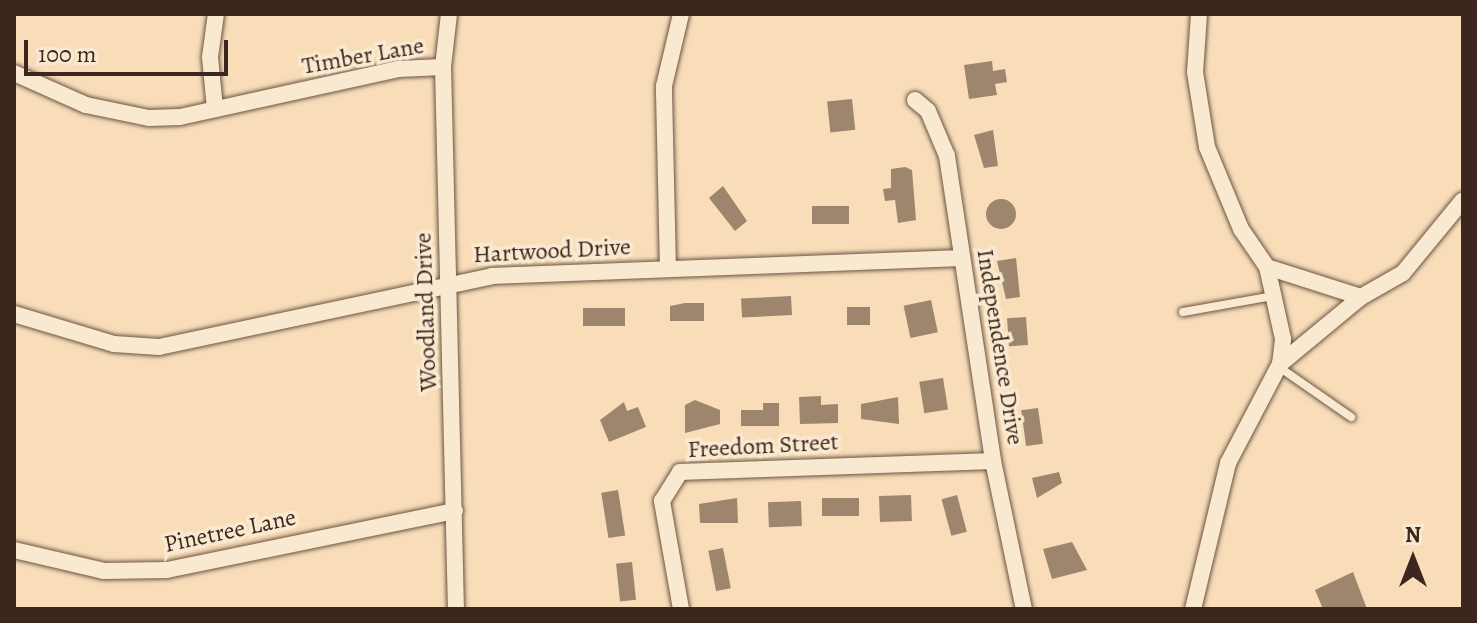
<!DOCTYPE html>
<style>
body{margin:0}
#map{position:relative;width:1477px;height:623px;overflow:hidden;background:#f8ddb8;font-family:Alegreya,serif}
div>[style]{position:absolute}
.building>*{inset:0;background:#9e856e;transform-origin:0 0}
.round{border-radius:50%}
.roads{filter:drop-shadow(0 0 2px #6c5444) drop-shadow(0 0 2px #6c5444)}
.lane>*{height:8px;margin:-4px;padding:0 4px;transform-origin:4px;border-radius:4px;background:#fae9d1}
.street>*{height:16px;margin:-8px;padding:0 8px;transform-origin:8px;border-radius:8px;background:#fae9d1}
span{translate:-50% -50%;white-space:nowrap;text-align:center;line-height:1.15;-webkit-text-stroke:7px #fae9d1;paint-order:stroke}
.street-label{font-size:24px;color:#3d261d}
.frame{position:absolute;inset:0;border:16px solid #3d261d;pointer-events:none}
.north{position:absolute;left:1373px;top:519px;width:80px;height:80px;-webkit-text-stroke:6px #fae9d1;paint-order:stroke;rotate:0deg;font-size:22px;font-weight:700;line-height:32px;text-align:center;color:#3d261d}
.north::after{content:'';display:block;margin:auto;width:28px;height:36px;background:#3d261d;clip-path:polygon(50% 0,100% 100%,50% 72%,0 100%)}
.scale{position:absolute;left:24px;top:40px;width:204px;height:36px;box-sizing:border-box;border:4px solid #3d261d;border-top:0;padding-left:10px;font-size:24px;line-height:28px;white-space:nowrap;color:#3d261d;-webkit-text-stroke:6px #fae9d1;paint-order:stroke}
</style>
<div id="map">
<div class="building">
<div style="clip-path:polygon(992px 61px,993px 71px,1005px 69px,1007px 82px,995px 84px,997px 95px,969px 99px,964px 65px)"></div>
<div style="left:852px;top:99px;width:31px;height:25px;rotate:84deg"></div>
<div style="clip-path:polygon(993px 130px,998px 166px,984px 168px,974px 135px)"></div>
<div style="clip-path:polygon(905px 167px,912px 170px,916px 220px,898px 223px,895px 200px,885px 201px,883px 189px,891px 188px,891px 169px)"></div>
<div style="clip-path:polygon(723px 186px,747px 221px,735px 231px,709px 198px)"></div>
<div class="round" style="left:986px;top:199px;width:30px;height:30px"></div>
<div style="left:812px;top:206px;width:37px;height:18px"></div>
<div style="clip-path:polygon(1016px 258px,1020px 297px,1006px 299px,997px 261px)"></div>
<div style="left:791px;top:296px;width:19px;height:50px;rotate:87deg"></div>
<div style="left:931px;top:300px;width:33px;height:28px;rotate:78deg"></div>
<div style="clip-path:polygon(685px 303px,704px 303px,704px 321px,670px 321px,670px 306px)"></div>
<div style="left:847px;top:307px;width:23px;height:18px"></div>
<div style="left:583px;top:308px;width:42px;height:18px"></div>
<div style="left:1026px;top:317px;width:28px;height:19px;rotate:86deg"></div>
<div style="left:943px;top:378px;width:32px;height:24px;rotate:81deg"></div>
<div style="clip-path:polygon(821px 396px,821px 405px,838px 404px,838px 423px,800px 424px,799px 397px)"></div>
<div style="clip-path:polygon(898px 397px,899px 424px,861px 419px,861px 404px)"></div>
<div style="clip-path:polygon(695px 400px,720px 410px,720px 424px,685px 433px,685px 405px)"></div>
<div style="clip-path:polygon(624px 402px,627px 411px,638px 407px,646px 427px,609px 442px,600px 420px)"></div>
<div style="clip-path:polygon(763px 403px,779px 403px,779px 426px,741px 426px,741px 410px,763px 410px)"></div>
<div style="left:1038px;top:408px;width:36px;height:17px;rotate:82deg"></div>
<div style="clip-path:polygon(1059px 472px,1062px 483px,1037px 498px,1032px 478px)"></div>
<div style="left:618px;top:490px;width:46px;height:17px;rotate:81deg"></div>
<div style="left:911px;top:495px;width:26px;height:32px;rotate:88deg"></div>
<div style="left:957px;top:495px;width:38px;height:16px;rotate:75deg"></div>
<div style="clip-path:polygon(737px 498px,738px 523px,700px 523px,699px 504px)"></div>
<div style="left:822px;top:498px;width:37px;height:18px"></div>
<div style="left:801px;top:501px;width:25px;height:33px;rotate:88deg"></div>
<div style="clip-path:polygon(1072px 542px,1087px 570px,1052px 579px,1043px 549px)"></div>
<div style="left:723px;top:548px;width:41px;height:15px;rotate:79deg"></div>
<div style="left:632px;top:562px;width:38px;height:16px;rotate:84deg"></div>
<div style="clip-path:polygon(1353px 572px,1367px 609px,1323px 609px,1315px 590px)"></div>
</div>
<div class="roads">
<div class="lane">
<div style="left:1183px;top:312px;width:91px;rotate:-10.1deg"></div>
<div style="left:1279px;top:367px;width:88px;rotate:34.8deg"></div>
</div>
<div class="street">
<div style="left:449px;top:14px;width:53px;rotate:96.5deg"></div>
<div style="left:443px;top:67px;width:542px;rotate:88.63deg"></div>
<div style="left:1199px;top:14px;width:58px;rotate:93.9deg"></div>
<div style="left:1195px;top:72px;width:76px;rotate:80.9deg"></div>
<div style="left:1207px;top:147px;width:89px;rotate:67.5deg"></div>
<div style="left:1241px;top:229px;width:46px;rotate:55.6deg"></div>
<div style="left:1267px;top:267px;width:99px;rotate:17.7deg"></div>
<div style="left:1361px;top:297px;width:48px;rotate:-29.7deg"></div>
<div style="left:1403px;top:273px;width:94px;rotate:-50.6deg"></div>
<div style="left:14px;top:73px;width:79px;rotate:24deg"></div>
<div style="left:86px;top:105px;width:64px;rotate:11.7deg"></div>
<div style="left:149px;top:118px;width:31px;rotate:-2deg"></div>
<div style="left:180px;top:117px;width:223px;rotate:-12.4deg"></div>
<div style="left:398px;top:69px;width:45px;rotate:-2.5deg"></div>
<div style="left:915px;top:100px;width:17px;rotate:40deg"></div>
<div style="left:928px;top:111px;width:49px;rotate:67.1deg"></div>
<div style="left:947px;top:156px;width:308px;rotate:81.4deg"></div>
<div style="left:993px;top:461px;width:151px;rotate:78.2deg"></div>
<div style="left:215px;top:109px;width:52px;rotate:-95.5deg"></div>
<div style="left:210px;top:57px;width:43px;rotate:-82.1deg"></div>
<div style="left:668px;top:269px;width:183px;rotate:-91.3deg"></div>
<div style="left:664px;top:86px;width:74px;rotate:-76.7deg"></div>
<div style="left:14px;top:314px;width:104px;rotate:16.7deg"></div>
<div style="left:114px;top:344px;width:45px;rotate:3.8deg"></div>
<div style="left:159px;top:347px;width:340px;rotate:-12deg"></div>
<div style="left:492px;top:276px;width:469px;rotate:-2.2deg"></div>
<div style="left:1280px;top:364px;width:105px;rotate:-39.6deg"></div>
<div style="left:14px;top:550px;width:92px;rotate:13.1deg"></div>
<div style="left:104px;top:571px;width:63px;rotate:-0.9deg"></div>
<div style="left:167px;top:570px;width:294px;rotate:-11.6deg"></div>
<div style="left:681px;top:609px;width:110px;rotate:-100deg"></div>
<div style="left:662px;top:501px;width:34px;rotate:-58deg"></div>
<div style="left:680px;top:472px;width:313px;rotate:-2deg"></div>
<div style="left:1193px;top:609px;width:150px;rotate:-76.5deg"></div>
<div style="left:1228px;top:463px;width:112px;rotate:-62.3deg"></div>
<div style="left:1280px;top:364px;width:25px;rotate:-83deg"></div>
<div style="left:1283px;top:339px;width:74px;rotate:-102.5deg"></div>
</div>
</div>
<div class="street-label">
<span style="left:363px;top:56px;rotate:-10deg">Timber Lane</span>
<span style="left:552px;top:251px;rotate:-3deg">Hartwood Drive</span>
<span style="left:426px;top:312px;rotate:-92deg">Woodland Drive</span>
<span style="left:1000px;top:347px;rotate:81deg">Independence Drive</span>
<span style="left:763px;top:446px;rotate:-3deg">Freedom Street</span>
<span style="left:230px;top:531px;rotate:-12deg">Pinetree Lane</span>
</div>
<div class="frame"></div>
<div class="north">N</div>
<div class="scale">100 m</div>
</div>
